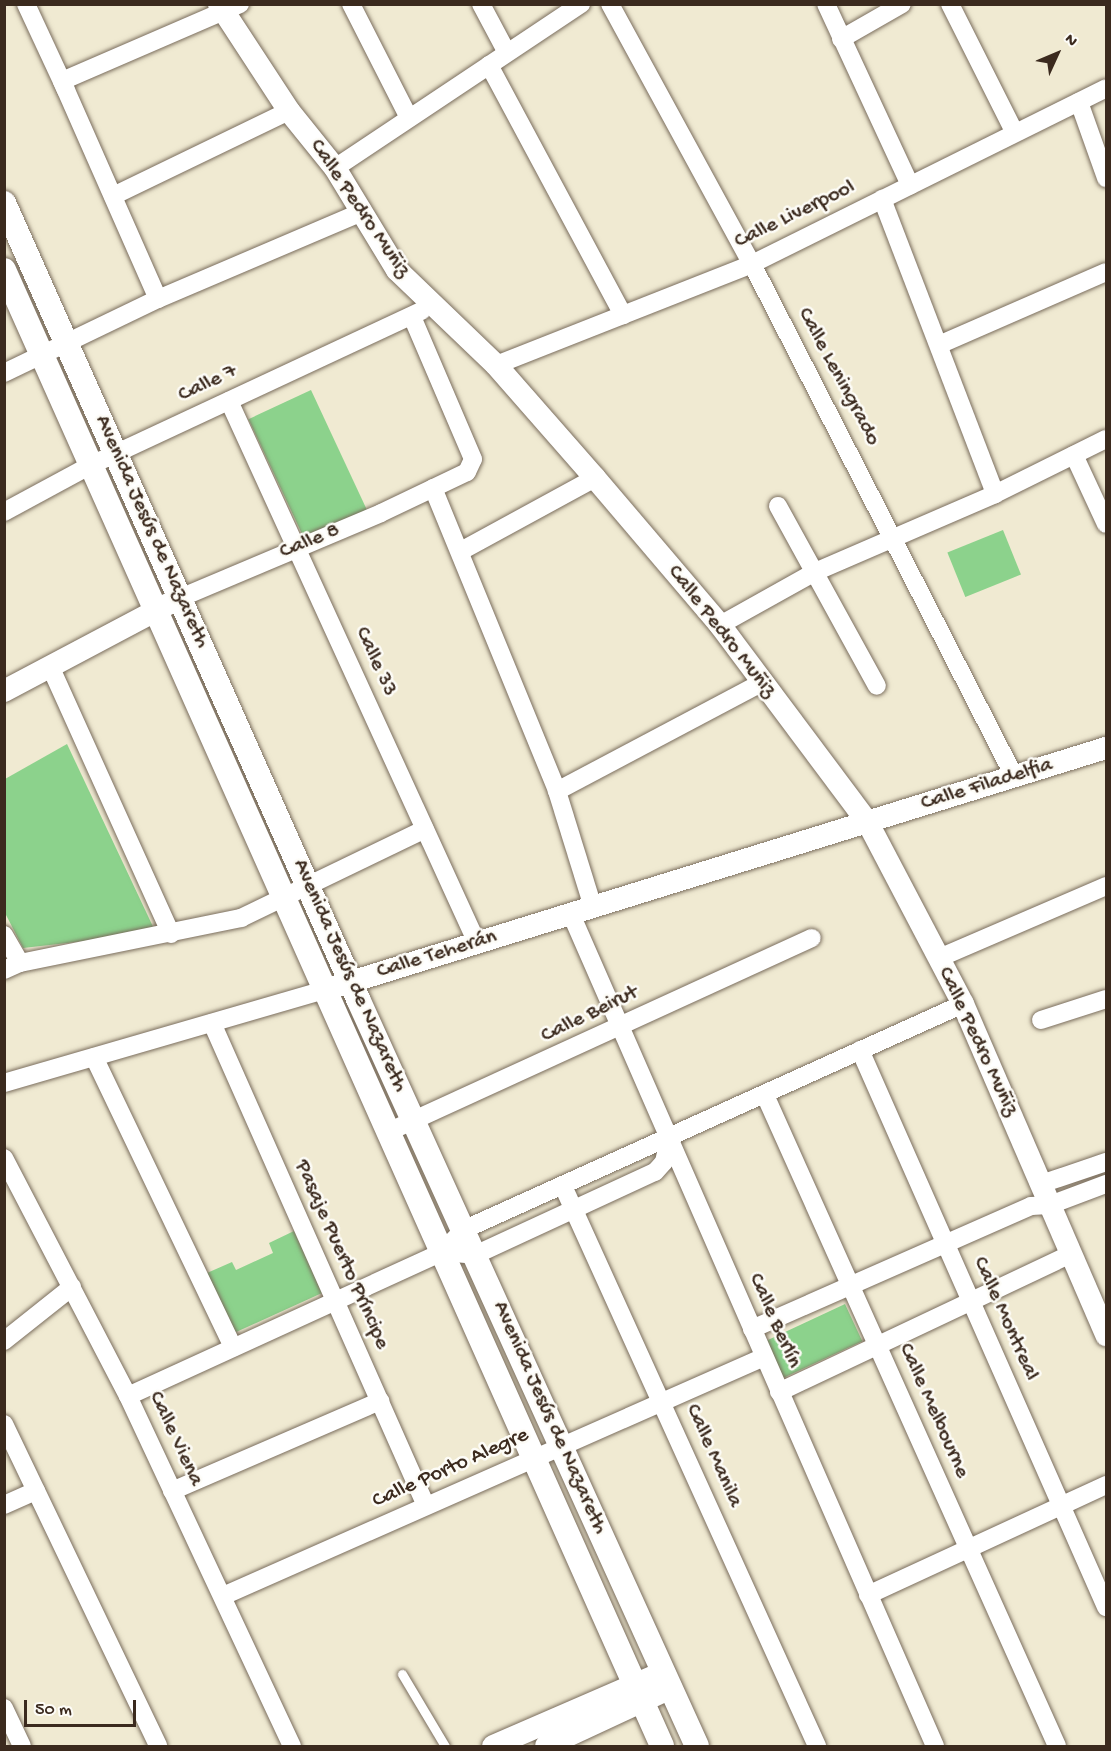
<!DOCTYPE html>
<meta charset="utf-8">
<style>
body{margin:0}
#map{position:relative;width:1111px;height:1751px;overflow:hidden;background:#f0ead2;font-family:"Gochi Hand",sans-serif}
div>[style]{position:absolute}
.green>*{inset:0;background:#8cd28c;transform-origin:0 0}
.roads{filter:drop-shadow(0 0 2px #7a6d5d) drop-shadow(0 0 2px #7a6d5d)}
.service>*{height:9px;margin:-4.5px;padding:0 4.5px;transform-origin:4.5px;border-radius:4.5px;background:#fff}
.minor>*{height:18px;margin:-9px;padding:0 9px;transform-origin:9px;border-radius:9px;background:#fff}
.tertiary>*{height:22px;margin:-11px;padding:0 11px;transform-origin:11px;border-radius:11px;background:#fff}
.secondary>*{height:24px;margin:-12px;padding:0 12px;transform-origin:12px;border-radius:12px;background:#fff}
span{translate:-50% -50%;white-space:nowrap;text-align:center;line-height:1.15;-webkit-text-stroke:5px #fdfcf7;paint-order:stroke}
.street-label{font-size:22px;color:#3b2a1e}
.frame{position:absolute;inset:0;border:6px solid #3b2a1e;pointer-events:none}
.north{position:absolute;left:1027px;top:24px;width:60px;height:60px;-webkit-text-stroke:4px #fdfcf7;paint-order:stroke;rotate:46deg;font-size:16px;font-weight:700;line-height:24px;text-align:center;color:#3b2a1e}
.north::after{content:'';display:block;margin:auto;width:21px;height:27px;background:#3b2a1e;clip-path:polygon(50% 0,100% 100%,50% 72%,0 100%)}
.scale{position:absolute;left:24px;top:1700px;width:112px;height:27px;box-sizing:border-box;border:3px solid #3b2a1e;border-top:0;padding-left:8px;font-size:18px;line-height:21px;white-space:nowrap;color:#3b2a1e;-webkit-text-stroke:4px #fdfcf7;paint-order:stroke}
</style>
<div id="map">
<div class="green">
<div style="left:311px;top:390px;width:136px;height:69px;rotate:65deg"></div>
<div style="left:1003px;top:530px;width:48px;height:60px;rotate:68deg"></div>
<div style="clip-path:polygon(67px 744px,156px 933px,23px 948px,5px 913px,5px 779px)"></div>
<div style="clip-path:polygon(294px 1231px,322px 1293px,234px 1333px,207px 1273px,232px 1262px,236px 1270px,273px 1253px,269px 1243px)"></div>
<div style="left:845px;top:1304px;width:41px;height:88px;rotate:65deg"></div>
</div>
<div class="roads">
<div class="service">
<div style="left:402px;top:1674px;width:84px;rotate:59.2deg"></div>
</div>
<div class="minor">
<div style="left:26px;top:4px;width:95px;rotate:65.1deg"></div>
<div style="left:351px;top:4px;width:128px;rotate:63deg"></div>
<div style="left:481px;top:4px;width:55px;rotate:62deg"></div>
<div style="left:610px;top:4px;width:296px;rotate:61.4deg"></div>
<div style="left:752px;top:264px;width:575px;rotate:62.9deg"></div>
<div style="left:826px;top:4px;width:200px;rotate:65.1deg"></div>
<div style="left:950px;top:4px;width:144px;rotate:63.3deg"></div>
<div style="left:841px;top:39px;width:70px;rotate:-29.8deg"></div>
<div style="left:489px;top:65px;width:284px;rotate:61.8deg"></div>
<div style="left:1079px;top:102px;width:81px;rotate:70.4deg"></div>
<div style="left:335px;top:168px;width:296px;rotate:-33.7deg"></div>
<div style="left:113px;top:196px;width:195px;rotate:-25.8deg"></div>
<div style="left:882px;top:199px;width:316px;rotate:69deg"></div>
<div style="left:158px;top:299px;width:238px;rotate:-113.8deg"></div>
<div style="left:62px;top:81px;width:194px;rotate:-23.4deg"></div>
<div style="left:939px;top:345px;width:182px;rotate:-23.6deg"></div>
<div style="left:496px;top:365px;width:275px;rotate:-21.5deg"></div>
<div style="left:752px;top:264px;width:395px;rotate:-26.4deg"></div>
<div style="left:4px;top:373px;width:171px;rotate:-25.7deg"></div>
<div style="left:158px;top:299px;width:222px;rotate:-23.1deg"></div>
<div style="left:229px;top:401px;width:596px;rotate:65.41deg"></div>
<div style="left:1074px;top:455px;width:76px;rotate:65.1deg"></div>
<div style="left:433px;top:488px;width:327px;rotate:67.7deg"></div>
<div style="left:557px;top:791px;width:121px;rotate:72.8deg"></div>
<div style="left:778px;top:506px;width:205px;rotate:61.2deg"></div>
<div style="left:4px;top:512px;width:99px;rotate:-28.4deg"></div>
<div style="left:91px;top:465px;width:365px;rotate:-25deg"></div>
<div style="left:461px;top:551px;width:153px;rotate:-28.6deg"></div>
<div style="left:180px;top:598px;width:218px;rotate:-22.9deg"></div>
<div style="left:381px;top:513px;width:95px;rotate:-25.5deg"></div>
<div style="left:467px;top:472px;width:14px;rotate:-65deg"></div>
<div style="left:473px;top:459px;width:155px;rotate:-113.2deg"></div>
<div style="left:720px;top:625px;width:109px;rotate:-29.2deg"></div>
<div style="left:815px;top:572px;width:196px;rotate:-23.4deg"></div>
<div style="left:995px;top:494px;width:124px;rotate:-26.4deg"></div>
<div style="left:50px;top:666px;width:294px;rotate:65.7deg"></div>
<div style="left:557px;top:791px;width:231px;rotate:-27.9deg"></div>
<div style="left:571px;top:914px;width:908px;rotate:66.37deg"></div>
<div style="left:4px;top:935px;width:32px;rotate:60deg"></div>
<div style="left:939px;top:958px;width:182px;rotate:-23.3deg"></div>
<div style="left:4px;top:970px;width:17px;rotate:-24deg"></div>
<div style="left:20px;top:963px;width:226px;rotate:-11.5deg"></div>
<div style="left:241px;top:918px;width:204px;rotate:-25.8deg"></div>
<div style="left:1041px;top:1020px;width:68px;rotate:-17.9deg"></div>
<div style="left:212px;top:1023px;width:528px;rotate:66.1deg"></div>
<div style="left:860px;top:1050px;width:609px;rotate:66.17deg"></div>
<div style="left:94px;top:1057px;width:322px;rotate:64.4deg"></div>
<div style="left:4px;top:1083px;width:334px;rotate:-16.2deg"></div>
<div style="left:765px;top:1095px;width:713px;rotate:65.84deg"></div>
<div style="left:388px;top:1132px;width:466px;rotate:-24.6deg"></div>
<div style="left:4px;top:1158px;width:268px;rotate:62.5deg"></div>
<div style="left:128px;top:1396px;width:387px;rotate:64.9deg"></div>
<div style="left:1041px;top:1184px;width:69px;rotate:-18.7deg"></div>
<div style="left:563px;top:1186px;width:615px;rotate:65.6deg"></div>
<div style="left:442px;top:1252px;width:33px;rotate:5deg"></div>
<div style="left:475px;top:1255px;width:198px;rotate:-24.8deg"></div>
<div style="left:655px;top:1172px;width:13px;rotate:-48deg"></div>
<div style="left:664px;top:1162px;width:24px;rotate:-78deg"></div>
<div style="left:752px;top:1329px;width:305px;rotate:-23.8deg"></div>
<div style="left:1031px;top:1206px;width:19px;rotate:-3deg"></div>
<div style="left:1050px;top:1205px;width:60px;rotate:-20.6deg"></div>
<div style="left:4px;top:1341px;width:87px;rotate:-38.5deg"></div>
<div style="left:779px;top:1392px;width:323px;rotate:-25.3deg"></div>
<div style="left:128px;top:1396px;width:345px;rotate:-24.6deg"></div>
<div style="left:442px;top:1252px;width:30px;rotate:-46deg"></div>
<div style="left:463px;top:1230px;width:549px;rotate:-24.32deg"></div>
<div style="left:4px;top:1424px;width:357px;rotate:64.4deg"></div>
<div style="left:172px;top:1491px;width:227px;rotate:-23.4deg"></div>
<div style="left:4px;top:1505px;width:35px;rotate:-24deg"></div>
<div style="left:868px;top:1595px;width:262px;rotate:-24.8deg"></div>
<div style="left:223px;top:1596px;width:591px;rotate:-23.83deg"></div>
<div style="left:4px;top:1708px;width:42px;rotate:64.7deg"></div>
</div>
<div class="tertiary">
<div style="left:219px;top:4px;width:128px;rotate:56.8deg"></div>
<div style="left:289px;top:111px;width:73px;rotate:51.1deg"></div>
<div style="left:335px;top:168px;width:119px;rotate:58.7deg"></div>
<div style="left:397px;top:270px;width:137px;rotate:43.8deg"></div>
<div style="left:496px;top:365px;width:150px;rotate:48.8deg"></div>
<div style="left:595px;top:478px;width:193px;rotate:49.6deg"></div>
<div style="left:720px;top:625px;width:247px;rotate:53.2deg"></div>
<div style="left:868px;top:823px;width:204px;rotate:62.3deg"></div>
<div style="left:963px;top:1004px;width:361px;rotate:66.6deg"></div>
<div style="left:4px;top:691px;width:199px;rotate:-27.9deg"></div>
<div style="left:325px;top:990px;width:818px;rotate:-17.22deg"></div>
<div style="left:493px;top:1746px;width:186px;rotate:-23.4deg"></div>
<div style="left:546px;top:1746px;width:138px;rotate:-24.9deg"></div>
</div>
<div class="secondary">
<div style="left:4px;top:203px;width:871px;rotate:66.02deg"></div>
<div style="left:358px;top:999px;width:820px;rotate:65.59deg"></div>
<div style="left:4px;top:270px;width:1616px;rotate:65.97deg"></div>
</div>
</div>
<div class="street-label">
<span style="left:359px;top:209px;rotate:56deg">Calle Pedro Muñiz</span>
<span style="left:795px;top:215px;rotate:-26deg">Calle Liverpool</span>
<span style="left:838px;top:377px;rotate:62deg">Calle Leningrado</span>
<span style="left:208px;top:384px;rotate:-25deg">Calle 7</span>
<span style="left:151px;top:532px;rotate:66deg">Avenida Jesús de Nazareth</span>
<span style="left:310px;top:542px;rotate:-22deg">Calle 8</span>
<span style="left:721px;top:632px;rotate:52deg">Calle Pedro Muñiz</span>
<span style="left:375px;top:662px;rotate:66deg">Calle 33</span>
<span style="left:987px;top:785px;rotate:-17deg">Calle Filadelfia</span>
<span style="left:437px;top:955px;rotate:-17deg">Calle Teherán</span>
<span style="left:349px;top:976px;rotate:66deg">Avenida Jesús de Nazareth</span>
<span style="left:590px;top:1015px;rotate:-26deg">Calle Beirut</span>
<span style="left:977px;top:1042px;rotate:65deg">Calle Pedro Muñiz</span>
<span style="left:341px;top:1255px;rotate:66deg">Pasaje Puerto Príncipe</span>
<span style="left:1005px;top:1319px;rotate:66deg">Calle Montreal</span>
<span style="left:774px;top:1321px;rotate:66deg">Calle Berlín</span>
<span style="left:933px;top:1411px;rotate:66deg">Calle Melbourne</span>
<span style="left:549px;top:1418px;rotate:66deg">Avenida Jesús de Nazareth</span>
<span style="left:175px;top:1439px;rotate:65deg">Calle Viena</span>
<span style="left:713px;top:1456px;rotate:66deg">Calle Manila</span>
<span style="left:451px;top:1469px;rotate:-24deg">Calle Porto Alegre</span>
</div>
<div class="frame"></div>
<div class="north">N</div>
<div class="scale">50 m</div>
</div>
